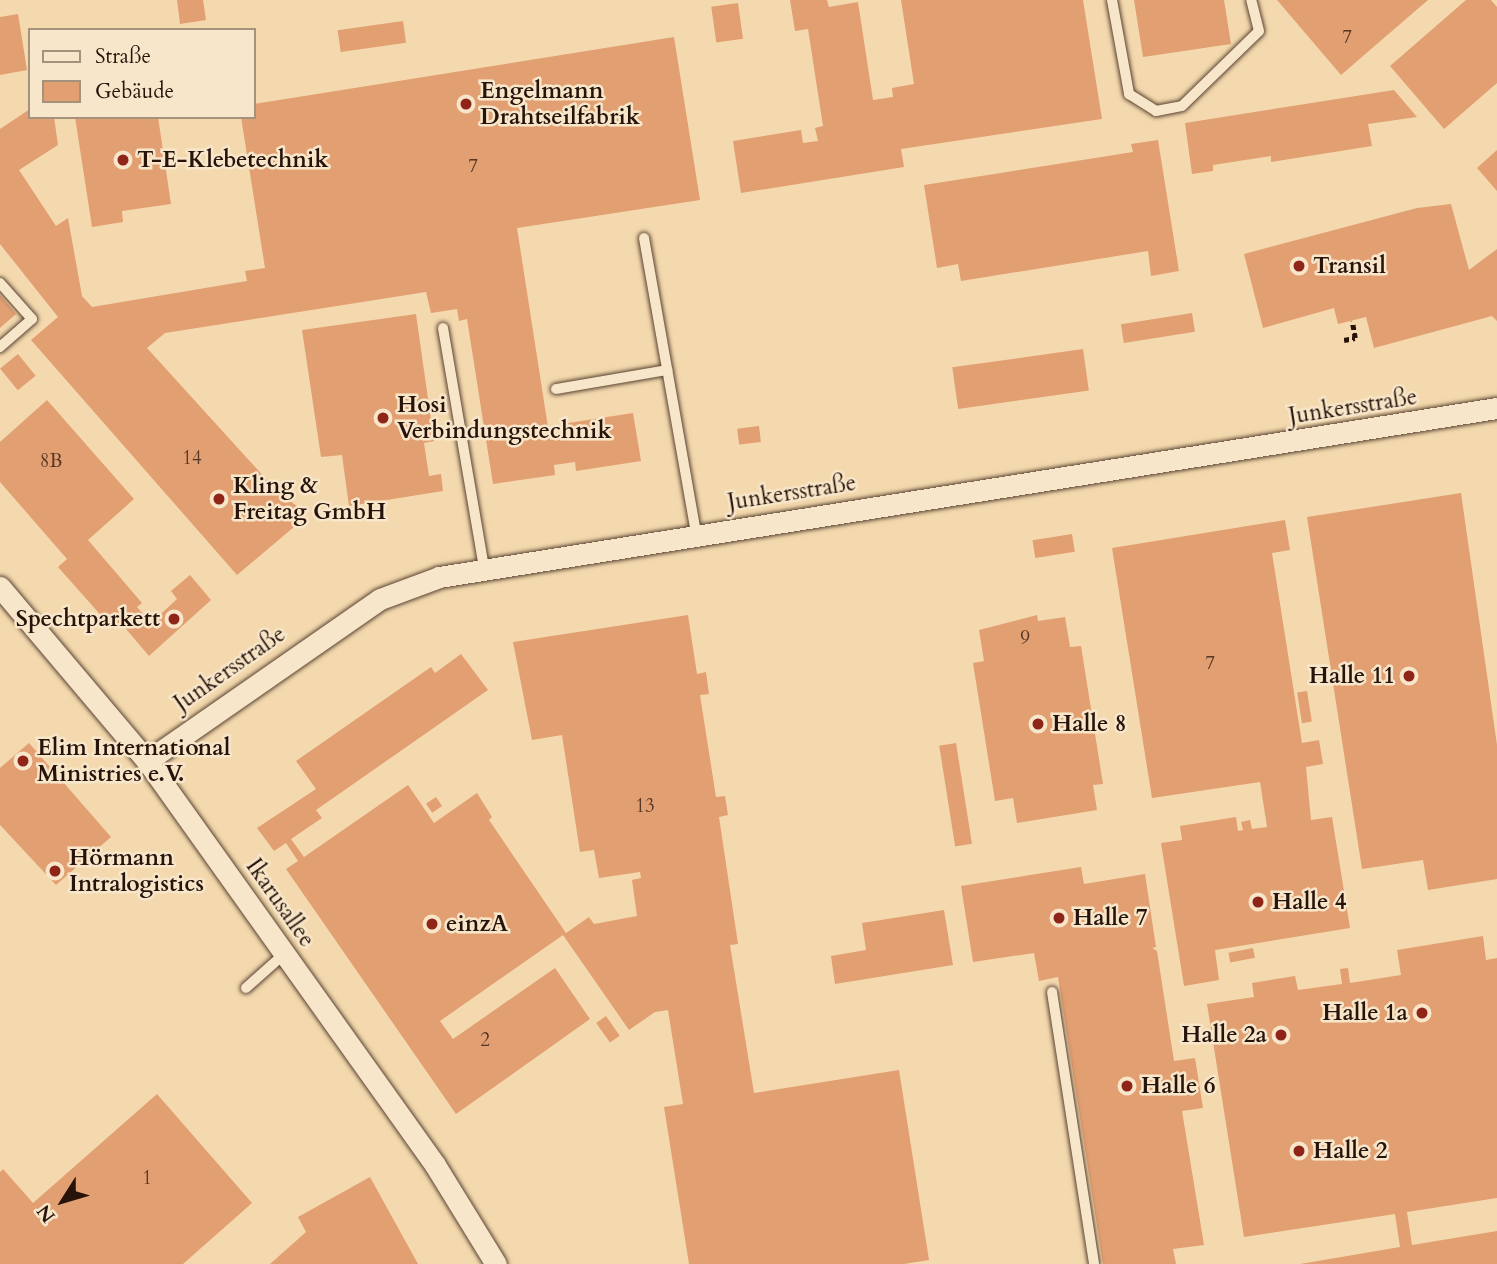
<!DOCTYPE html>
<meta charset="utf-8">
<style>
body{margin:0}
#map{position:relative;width:1497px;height:1264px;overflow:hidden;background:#f4d9ae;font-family:Cardo,serif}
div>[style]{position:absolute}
.building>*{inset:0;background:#e29f72;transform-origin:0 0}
.path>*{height:4.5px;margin-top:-2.25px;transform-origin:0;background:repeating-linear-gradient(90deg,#27130a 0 5px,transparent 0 8.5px)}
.roads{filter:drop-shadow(0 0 2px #5a4433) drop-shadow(0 0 2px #5a4433)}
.lane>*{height:10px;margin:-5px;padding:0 5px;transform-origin:5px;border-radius:5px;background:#f8e6ca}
.street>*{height:21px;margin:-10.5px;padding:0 10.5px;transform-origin:10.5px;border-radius:10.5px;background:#f8e6ca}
.dots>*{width:19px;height:19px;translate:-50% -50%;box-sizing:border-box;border:4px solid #f8e6ca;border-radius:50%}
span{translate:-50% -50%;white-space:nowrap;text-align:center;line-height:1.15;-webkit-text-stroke:5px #f8e6ca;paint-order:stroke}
.number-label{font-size:19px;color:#563624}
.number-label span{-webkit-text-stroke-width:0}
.poi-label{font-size:23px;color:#27130a;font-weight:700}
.left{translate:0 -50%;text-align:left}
.right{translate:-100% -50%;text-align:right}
.street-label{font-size:23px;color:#27130a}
.legend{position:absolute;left:28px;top:28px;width:228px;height:91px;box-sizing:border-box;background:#f8e6ca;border:2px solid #a4927d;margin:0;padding:9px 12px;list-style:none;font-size:21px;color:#27130a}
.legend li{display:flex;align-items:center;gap:14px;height:35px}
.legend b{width:35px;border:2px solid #a4927d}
.north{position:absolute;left:28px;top:1166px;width:70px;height:70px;-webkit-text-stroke:5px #f8e6ca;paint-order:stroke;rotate:233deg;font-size:19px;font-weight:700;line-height:28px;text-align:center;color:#27130a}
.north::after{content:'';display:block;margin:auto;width:24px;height:32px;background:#27130a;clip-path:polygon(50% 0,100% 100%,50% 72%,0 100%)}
</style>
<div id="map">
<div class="building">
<div style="clip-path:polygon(177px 0,203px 0,206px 20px,180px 24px)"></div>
<div style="clip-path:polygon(790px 0,827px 0,829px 7px,858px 2px,873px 100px,893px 97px,892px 88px,914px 84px,901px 0,1083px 0,1102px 119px,901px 149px,904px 167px,741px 193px,733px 141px,801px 130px,803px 143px,818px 141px,815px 128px,823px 126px,808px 29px,795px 31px)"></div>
<div style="clip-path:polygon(1134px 0,1224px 0,1231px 44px,1143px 57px)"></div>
<div style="clip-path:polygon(1277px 0,1428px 0,1341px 75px)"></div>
<div style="clip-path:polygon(1466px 0,1491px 0,1497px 7px,1497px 83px,1444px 129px,1390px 66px)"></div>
<div style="left:738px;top:3px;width:36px;height:27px;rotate:82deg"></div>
<div style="clip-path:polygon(18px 14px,27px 70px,0 75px,0 17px)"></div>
<div style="left:403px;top:21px;width:22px;height:66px;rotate:82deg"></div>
<div style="clip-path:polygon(674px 37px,700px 200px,517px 228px,550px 440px,571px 436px,568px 423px,633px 413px,641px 461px,576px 471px,575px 462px,554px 465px,555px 475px,493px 484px,467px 319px,459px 321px,457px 309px,431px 313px,426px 292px,165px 333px,147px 348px,275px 489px,278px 486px,285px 503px,289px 500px,298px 507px,293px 512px,301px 521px,237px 575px,31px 340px,58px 317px,0 244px,0 129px,30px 109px,30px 117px,54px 117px,58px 145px,19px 170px,56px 226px,68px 218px,82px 296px,92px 307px,247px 281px,245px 271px,265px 268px,241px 117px,254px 117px,254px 104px)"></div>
<div style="clip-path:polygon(1394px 90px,1417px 117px,1368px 124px,1372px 146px,1271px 162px,1271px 156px,1213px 165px,1213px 171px,1192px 174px,1185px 123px)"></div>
<div style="clip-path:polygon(75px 117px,158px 117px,171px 204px,122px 211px,123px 222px,92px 227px)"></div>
<div style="clip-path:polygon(1158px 140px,1179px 271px,1151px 276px,1148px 251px,961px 281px,958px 264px,937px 268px,924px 185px,1133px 152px,1131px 144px)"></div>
<div style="clip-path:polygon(1497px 150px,1497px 191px,1477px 168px)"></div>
<div style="clip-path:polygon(1451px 204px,1469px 270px,1497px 249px,1497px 321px,1492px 316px,1374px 348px,1366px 317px,1338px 324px,1334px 308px,1263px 328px,1244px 254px,1417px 208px)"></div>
<div style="clip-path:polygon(0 295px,16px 314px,0 328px)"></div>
<div style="left:1192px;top:313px;width:19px;height:72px;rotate:81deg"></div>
<div style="clip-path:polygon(416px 314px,434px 441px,424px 443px,429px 476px,441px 474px,443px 491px,349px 506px,342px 455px,321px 457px,302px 330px)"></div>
<div style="left:1083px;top:349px;width:42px;height:132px;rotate:82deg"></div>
<div style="left:18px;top:354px;width:28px;height:23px;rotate:51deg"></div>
<div style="clip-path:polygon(47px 400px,134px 499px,88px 540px,142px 603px,137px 607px,151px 623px,177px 599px,171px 591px,190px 575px,211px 600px,149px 656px,120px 622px,113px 629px,58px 567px,67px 559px,0 482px,0 442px)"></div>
<div style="left:759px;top:426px;width:16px;height:22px;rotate:83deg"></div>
<div style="clip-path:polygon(1461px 493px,1497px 745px,1497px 879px,1428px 890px,1423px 860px,1362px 869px,1307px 517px)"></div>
<div style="clip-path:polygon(1285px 520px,1290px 550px,1272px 553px,1302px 743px,1319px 740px,1323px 764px,1306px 767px,1311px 820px,1332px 817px,1350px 928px,1215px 950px,1219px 980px,1184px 986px,1161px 843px,1182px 840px,1180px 826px,1236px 817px,1238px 831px,1243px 830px,1241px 822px,1250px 820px,1252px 829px,1267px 827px,1260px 782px,1152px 798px,1112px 548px)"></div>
<div style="left:1072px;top:534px;width:18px;height:40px;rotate:81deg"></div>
<div style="clip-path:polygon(688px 615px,697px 674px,706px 672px,709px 694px,700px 695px,716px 797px,725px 796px,728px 815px,719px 817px,738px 944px,730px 945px,754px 1093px,899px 1070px,929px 1260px,904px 1264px,689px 1264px,664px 1107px,683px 1104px,668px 1010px,655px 1012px,629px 1030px,563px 935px,440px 1021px,453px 1039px,555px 968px,590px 1019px,456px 1114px,286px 869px,298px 861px,286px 843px,274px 851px,257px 828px,316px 789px,296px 761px,431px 667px,435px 673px,461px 654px,488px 690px,316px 810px,322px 818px,291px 839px,304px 857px,408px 785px,434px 823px,477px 793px,492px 817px,489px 820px,566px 933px,589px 917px,594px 924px,637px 916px,632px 880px,641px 878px,640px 872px,599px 878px,594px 850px,580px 852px,562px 735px,532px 740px,513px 642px)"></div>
<div style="clip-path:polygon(1037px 615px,1038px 621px,1065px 617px,1070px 647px,1081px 646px,1103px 784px,1093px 785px,1097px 810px,1017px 823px,1013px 798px,995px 801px,973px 663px,984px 661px,979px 630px)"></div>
<div style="left:1307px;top:691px;width:31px;height:10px;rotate:81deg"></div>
<div style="clip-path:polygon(29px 743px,111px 837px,56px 885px,0 825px,0 768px)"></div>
<div style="left:956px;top:743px;width:102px;height:17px;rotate:81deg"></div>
<div style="left:436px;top:797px;width:11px;height:12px;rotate:56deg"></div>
<div style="clip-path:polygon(1081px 867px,1084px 884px,1145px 874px,1156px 947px,1152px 948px,1157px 951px,1174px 1061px,1195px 1058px,1203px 1108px,1182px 1111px,1204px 1245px,1173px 1249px,1176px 1264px,1103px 1264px,1058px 977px,1039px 981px,1034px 953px,973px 962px,961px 886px)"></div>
<div style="clip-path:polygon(944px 910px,953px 965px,835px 984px,831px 956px,866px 950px,862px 923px)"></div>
<div style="clip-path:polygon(1483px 936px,1486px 960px,1497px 958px,1497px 1198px,1407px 1212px,1412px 1245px,1497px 1231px,1497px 1264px,1300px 1264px,1400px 1247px,1395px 1214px,1244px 1237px,1207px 1004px,1254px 997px,1252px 983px,1295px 976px,1298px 990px,1342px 984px,1340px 969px,1348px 968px,1350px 983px,1401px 975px,1397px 950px)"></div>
<div style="left:1253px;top:948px;width:10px;height:25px;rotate:79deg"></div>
<div style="left:606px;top:1016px;width:24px;height:12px;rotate:55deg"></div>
<div style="clip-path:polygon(157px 1094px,252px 1203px,183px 1264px,0 1264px,0 1172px,3px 1169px,33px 1203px)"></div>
<div style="clip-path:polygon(370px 1177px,418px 1264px,270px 1264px,306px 1232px,298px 1217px)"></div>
</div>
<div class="path">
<div style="left:1344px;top:340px;width:11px;rotate:-10deg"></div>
<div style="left:1355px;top:338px;width:17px;rotate:-100deg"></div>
</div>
<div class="roads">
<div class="lane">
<div style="left:1112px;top:0;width:96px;rotate:79.7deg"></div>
<div style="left:1129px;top:94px;width:32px;rotate:32deg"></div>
<div style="left:1156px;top:111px;width:26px;rotate:-11deg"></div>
<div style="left:1182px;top:106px;width:107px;rotate:-44.2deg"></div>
<div style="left:1259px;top:31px;width:32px;rotate:-104deg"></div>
<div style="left:644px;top:238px;width:301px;rotate:80deg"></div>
<div style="left:0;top:283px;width:48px;rotate:48.4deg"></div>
<div style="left:32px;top:319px;width:43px;rotate:138.8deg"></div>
<div style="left:443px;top:328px;width:243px;rotate:80.3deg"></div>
<div style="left:556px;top:389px;width:113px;rotate:-9.7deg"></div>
<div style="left:246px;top:988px;width:51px;rotate:-41.8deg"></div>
<div style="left:1052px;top:992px;width:275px;rotate:81.2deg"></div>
</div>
<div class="street">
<div style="left:0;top:587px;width:228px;rotate:49.8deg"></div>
<div style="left:147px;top:761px;width:496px;rotate:54.5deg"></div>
<div style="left:435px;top:1165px;width:116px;rotate:58.4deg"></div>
<div style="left:147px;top:761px;width:284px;rotate:-34.8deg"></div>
<div style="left:380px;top:599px;width:63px;rotate:-20.4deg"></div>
<div style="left:439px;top:577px;width:1071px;rotate:-9.08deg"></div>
</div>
</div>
<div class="dots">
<div style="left:466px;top:104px;background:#8f2418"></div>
<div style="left:123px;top:160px;background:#8f2418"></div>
<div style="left:1299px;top:266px;background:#8f2418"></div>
<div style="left:383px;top:418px;background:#8f2418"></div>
<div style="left:219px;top:499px;background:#8f2418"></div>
<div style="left:174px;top:619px;background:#8f2418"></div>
<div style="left:1409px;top:676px;background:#8f2418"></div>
<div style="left:1038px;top:724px;background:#8f2418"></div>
<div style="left:23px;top:761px;background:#8f2418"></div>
<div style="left:55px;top:871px;background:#8f2418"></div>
<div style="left:1258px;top:902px;background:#8f2418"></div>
<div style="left:1059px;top:918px;background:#8f2418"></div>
<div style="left:432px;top:924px;background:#8f2418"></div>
<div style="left:1422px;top:1013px;background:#8f2418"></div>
<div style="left:1281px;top:1035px;background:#8f2418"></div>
<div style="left:1127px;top:1086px;background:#8f2418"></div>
<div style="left:1299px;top:1151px;background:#8f2418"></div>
</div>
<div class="number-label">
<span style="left:1347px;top:38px">7</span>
<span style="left:473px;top:167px">7</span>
<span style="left:192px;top:459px">14</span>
<span style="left:51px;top:462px">8B</span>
<span style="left:1025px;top:639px">9</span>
<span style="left:1210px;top:664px">7</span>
<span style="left:645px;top:807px">13</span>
<span style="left:485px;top:1041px">2</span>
<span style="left:147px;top:1179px">1</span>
</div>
<div class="poi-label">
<span class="left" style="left:480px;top:104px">Engelmann<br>Drahtseilfabrik</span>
<span class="left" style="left:137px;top:160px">T-E-Klebetechnik</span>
<span class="left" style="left:1313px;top:266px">Transil</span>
<span class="left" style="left:397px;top:418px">Hosi<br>Verbindungstechnik</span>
<span class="left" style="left:233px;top:499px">Kling &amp;<br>Freitag GmbH</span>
<span class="right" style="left:160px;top:619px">Spechtparkett</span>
<span class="right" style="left:1395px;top:676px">Halle 11</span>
<span class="left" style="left:1052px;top:724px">Halle 8</span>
<span class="left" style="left:37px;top:761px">Elim International<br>Ministries e.V.</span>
<span class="left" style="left:69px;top:871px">Hörmann<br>Intralogistics</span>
<span class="left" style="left:1272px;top:902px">Halle 4</span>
<span class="left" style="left:1073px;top:918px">Halle 7</span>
<span class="left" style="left:446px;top:924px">einzA</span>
<span class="right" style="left:1408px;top:1013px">Halle 1a</span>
<span class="right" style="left:1267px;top:1035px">Halle 2a</span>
<span class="left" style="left:1141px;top:1086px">Halle 6</span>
<span class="left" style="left:1313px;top:1151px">Halle 2</span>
</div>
<div class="street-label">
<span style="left:1353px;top:407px;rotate:-9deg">Junkersstraße</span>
<span style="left:792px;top:493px;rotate:-9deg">Junkersstraße</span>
<span style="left:230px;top:669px;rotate:-35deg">Junkersstraße</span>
<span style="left:280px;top:903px;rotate:55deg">Ikarusallee</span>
</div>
<ul class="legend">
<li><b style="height:9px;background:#f8e6ca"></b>Straße</li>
<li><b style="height:19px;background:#e29f72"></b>Gebäude</li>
</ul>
<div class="north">N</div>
</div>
